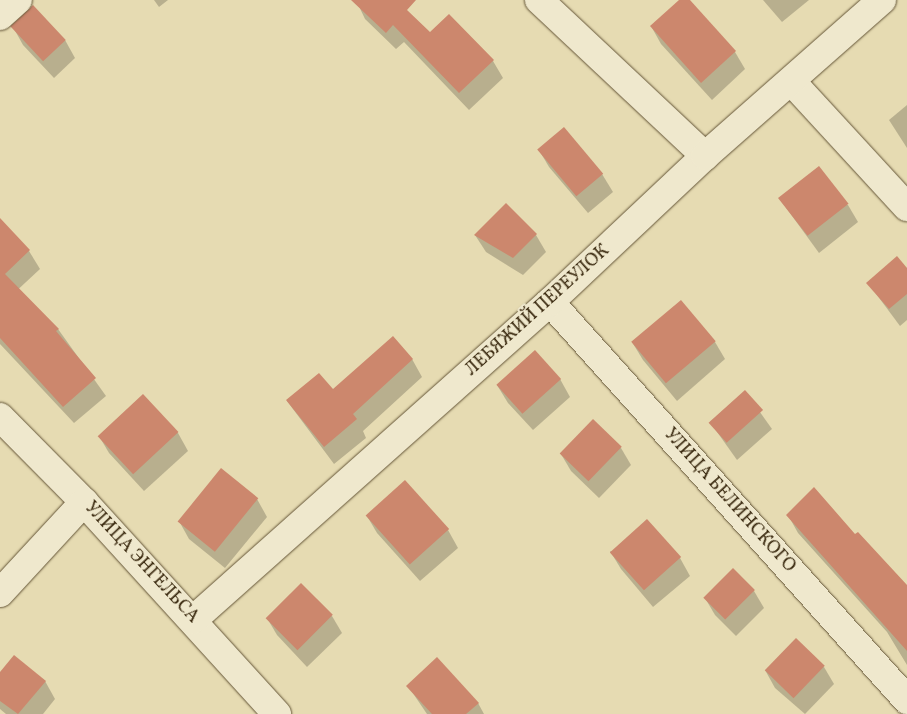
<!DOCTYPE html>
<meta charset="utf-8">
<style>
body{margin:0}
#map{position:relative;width:907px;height:714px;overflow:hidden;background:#e6dbb2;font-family:Vollkorn,serif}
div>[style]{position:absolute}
.shadow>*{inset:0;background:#0003}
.building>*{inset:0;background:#cc876d;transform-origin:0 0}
.roads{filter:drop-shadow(0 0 1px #645537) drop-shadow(0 0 1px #645537)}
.minor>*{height:28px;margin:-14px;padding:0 14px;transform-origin:14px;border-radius:14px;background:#efe8cd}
span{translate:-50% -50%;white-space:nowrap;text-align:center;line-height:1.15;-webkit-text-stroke:4px #efe8cd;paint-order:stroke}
.street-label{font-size:18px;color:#39280e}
</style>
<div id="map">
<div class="shadow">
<div style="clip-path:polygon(154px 0,168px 0,159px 7px)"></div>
<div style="clip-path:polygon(356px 0,394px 0,430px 34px,493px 61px,503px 78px,469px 110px,404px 42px,396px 49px,365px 19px)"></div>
<div style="clip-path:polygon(681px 0,689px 0,735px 52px,745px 69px,712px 100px,661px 44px,651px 26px)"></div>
<div style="clip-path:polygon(763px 0,809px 0,782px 22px)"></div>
<div style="clip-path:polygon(13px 27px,65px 40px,75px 58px,54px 78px,23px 45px)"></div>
<div style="clip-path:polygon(907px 105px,907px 148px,889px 120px)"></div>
<div style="clip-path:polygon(539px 150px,602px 174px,613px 192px,588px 213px,549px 167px)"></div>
<div style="clip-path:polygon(779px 198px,848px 205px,858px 222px,819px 253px)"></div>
<div style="clip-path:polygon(0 220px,29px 251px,40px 269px,11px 296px,0 285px)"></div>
<div style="clip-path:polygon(475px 235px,536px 235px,546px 252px,523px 275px,486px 252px)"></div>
<div style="clip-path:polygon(907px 270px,907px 320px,900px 326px,868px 283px)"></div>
<div style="clip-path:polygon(681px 302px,715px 342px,725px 359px,677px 401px,643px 360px,632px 342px)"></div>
<div style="clip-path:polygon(0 314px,58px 329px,106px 396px,74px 423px,0 344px)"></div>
<div style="clip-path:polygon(412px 359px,422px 377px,363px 431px,366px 438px,334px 464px,287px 401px,332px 391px)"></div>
<div style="clip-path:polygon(560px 379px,570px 397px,533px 430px,508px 403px,497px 385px)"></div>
<div style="clip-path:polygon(745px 391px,772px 429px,737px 460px,710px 422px)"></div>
<div style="clip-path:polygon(143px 395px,178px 433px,188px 451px,144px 491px,109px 453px,99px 436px)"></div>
<div style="clip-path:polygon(621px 448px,631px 465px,599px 498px,571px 471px,561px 454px)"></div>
<div style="clip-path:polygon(257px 499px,267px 517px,225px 568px,189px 539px,179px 521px)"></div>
<div style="clip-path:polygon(788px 515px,907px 603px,907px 665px,887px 632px,798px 533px)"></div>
<div style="clip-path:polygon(367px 516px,448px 530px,458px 548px,420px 581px,377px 533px)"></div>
<div style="clip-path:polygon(610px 551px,680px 558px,690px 576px,653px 607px,621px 569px)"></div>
<div style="clip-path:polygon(754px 591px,764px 608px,736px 636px,715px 615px,705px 598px)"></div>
<div style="clip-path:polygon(332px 616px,342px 633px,307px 667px,277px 635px,267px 618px)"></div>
<div style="clip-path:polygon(824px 667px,834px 684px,805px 714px,775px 688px,765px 670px)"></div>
<div style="clip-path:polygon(0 674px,45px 681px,55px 699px,43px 714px,6px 714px,0 709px)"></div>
<div style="clip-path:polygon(408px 686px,478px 703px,484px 714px,427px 714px)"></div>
</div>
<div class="building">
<div style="clip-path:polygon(351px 0,416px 0,407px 10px,430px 32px,449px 14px,494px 60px,459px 93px,393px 25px,386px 33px)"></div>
<div style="clip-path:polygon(679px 0,690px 0,736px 51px,701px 83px,650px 26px)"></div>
<div style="left:33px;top:5px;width:48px;height:31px;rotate:47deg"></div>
<div style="left:564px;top:127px;width:61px;height:35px;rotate:50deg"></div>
<div style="left:819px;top:166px;width:48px;height:52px;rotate:52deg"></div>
<div style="clip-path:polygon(506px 203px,537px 234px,513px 258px,474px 235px)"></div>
<div style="clip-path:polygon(0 218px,30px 250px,5px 274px,59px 329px,56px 331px,96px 378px,63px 407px,0 338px)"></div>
<div style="clip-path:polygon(897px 256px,907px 268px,907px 294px,889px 309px,866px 283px)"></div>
<div style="left:681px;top:300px;width:54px;height:65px;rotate:50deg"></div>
<div style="clip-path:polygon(393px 336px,413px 359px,353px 414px,357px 419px,324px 447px,286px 400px,319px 373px,333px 389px)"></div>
<div style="left:535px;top:350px;width:39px;height:52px;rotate:48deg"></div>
<div style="left:745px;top:390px;width:27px;height:49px;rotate:48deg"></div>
<div style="left:143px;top:394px;width:52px;height:62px;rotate:47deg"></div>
<div style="left:593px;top:419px;width:40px;height:48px;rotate:44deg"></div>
<div style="left:221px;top:468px;width:48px;height:69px;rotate:39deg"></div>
<div style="left:405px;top:480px;width:66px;height:53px;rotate:48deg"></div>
<div style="clip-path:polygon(814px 487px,855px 534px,858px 532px,907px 585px,907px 651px,786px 515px)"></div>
<div style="left:647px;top:519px;width:51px;height:50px;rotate:48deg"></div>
<div style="left:733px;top:568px;width:31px;height:42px;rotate:45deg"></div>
<div style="left:301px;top:583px;width:45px;height:50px;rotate:45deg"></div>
<div style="left:796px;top:638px;width:40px;height:45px;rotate:44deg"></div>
<div style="clip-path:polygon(14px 655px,46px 681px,18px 714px,0 701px,0 672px)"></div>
<div style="clip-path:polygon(437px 657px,479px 703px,466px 714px,432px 714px,406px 686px)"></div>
</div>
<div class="roads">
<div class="minor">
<div style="left:539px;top:0;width:228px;rotate:43.2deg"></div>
<div style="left:0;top:16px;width:24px;rotate:-42deg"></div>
<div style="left:792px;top:82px;width:170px;rotate:47.4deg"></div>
<div style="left:550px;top:302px;width:535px;rotate:48.11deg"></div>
<div style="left:0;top:417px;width:120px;rotate:45.3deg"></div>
<div style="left:84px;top:502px;width:287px;rotate:47.7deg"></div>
<div style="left:0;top:593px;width:124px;rotate:-47.3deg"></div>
<div style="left:193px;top:620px;width:478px;rotate:-41.7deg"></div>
<div style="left:550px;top:302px;width:213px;rotate:-43.3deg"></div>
<div style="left:705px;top:156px;width:236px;rotate:-41.4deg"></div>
</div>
</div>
<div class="street-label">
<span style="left:538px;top:311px;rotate:-42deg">ЛЕБЯЖИЙ ПЕРЕУЛОК</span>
<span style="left:729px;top:501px;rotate:48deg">УЛИЦА БЕЛИНСКОГО</span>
<span style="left:141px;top:563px;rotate:47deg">УЛИЦА ЭНГЕЛЬСА</span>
</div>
</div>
